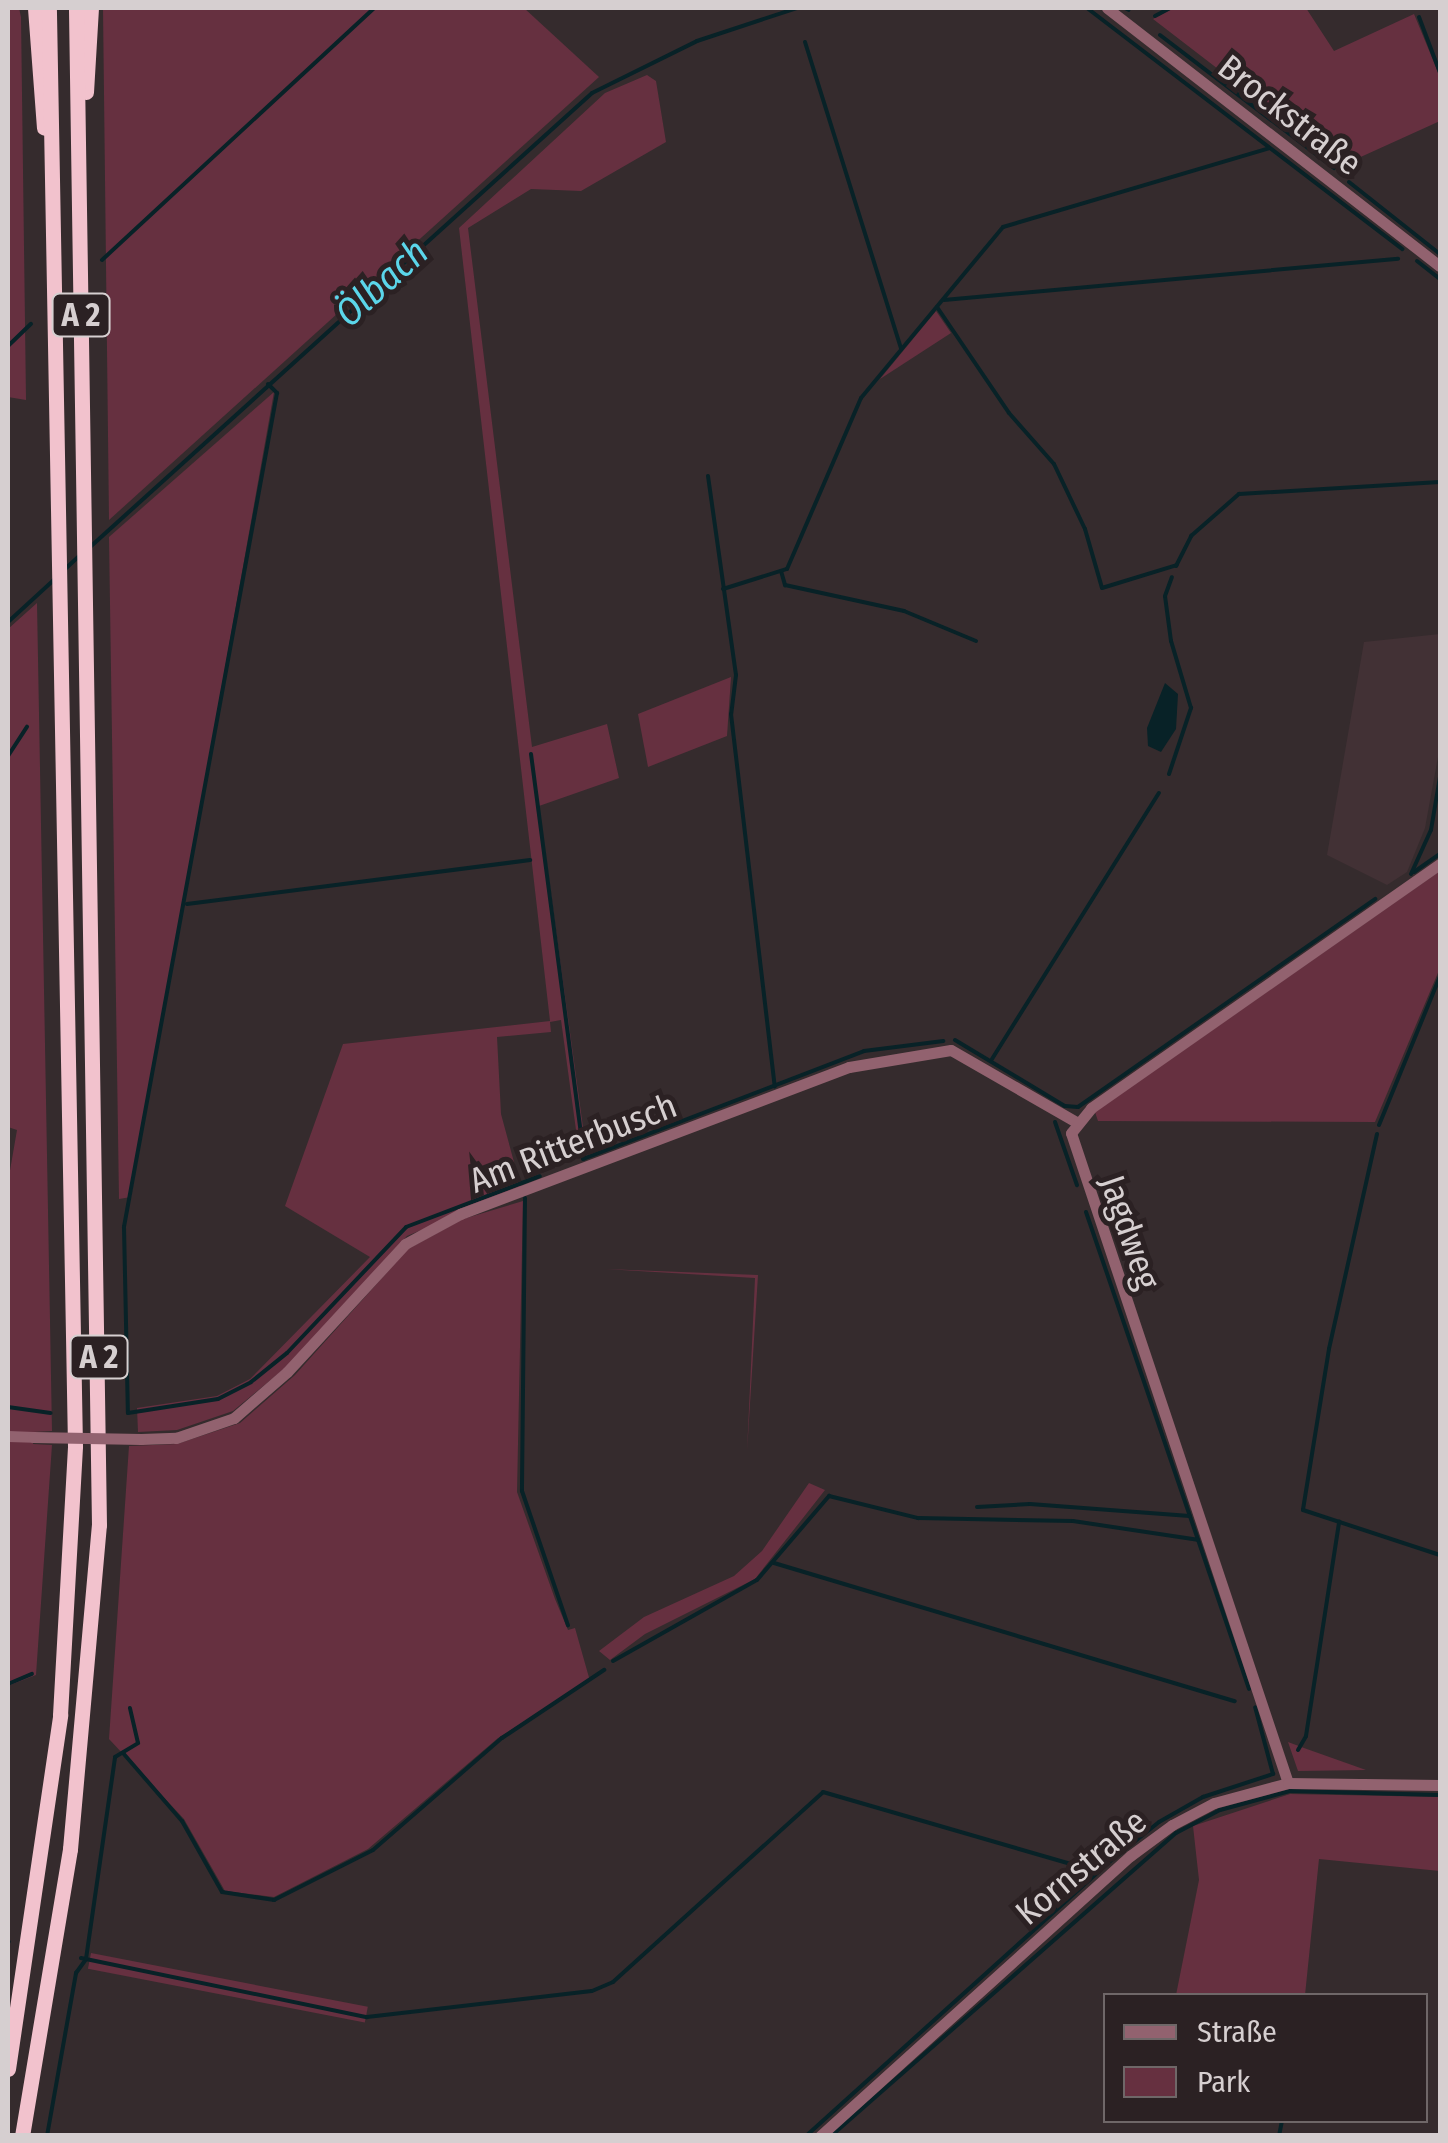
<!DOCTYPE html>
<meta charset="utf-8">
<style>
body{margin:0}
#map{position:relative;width:1448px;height:2143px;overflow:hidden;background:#352b2d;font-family:"Fira Sans Condensed",sans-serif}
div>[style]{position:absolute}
.built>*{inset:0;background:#423135}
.green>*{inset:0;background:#663040;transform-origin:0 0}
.water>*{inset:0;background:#082227}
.stream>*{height:4px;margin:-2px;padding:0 2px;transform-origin:2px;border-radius:2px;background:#082227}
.minor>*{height:11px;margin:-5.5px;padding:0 5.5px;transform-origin:5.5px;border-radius:5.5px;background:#92626f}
.highway>*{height:15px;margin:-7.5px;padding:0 7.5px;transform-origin:7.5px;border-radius:7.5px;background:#f2c2cd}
.minor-bridge>*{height:11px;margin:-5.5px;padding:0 5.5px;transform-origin:5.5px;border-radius:5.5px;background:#92626f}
span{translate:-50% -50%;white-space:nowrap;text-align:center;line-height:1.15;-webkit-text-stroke:10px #2b2123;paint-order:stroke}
.shield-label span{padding:2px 8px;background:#2b2123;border:2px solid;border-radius:8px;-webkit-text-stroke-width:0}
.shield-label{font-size:32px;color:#d6cfd0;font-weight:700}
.street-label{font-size:35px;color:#d6cfd0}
.water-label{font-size:38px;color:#5bd6ea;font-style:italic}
.frame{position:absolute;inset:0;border:10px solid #d6cfd0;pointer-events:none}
.legend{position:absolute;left:1103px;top:1993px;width:325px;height:130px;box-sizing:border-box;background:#2b2123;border:2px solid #6f6768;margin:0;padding:12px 18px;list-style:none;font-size:30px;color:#d6cfd0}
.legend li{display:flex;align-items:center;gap:20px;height:50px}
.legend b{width:50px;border:2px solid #6f6768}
</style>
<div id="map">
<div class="built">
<div style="clip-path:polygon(1440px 634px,1440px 746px,1425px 828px,1407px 872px,1387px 885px,1327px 855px,1364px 642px)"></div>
</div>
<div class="green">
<div style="clip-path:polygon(8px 8px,19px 8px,21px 17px,26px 400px,8px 397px)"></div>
<div style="clip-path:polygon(103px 8px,524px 8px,599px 77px,109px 520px)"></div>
<div style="clip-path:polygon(1174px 8px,1306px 8px,1334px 51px,1414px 14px,1440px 77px,1440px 121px,1343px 165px,1153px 19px)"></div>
<div style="clip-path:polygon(647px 75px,656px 81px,666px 142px,581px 191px,531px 189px,468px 228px,532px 747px,607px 724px,619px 778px,539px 806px,586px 1149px,579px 1152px,561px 1020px,550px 1022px,551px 1032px,497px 1037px,501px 1114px,521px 1188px,407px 1236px,285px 1368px,233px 1411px,177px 1430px,138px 1432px,137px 1408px,217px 1396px,250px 1379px,370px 1257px,285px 1206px,343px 1044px,550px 1021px,459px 228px,605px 93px)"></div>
<div style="clip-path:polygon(936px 311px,951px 333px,880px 379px)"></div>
<div style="clip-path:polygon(274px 392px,131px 1197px,119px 1199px,109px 537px)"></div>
<div style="clip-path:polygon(37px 603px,52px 1431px,33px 1432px,33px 1444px,52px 1445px,36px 1675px,8px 1686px,8px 1182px,17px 1130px,8px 1127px,8px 629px)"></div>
<div style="clip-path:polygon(731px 677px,727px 736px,648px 767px,638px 714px)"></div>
<div style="clip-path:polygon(1440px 871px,1440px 968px,1375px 1122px,1098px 1121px,1095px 1112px)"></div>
<div style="clip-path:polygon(523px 1201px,517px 1492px,555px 1599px,568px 1630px,575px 1628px,590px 1681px,498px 1738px,368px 1849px,274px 1897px,225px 1891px,184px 1819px,109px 1739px,129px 1446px,177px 1444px,240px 1423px,295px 1375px,408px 1249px,463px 1219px)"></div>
<div style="clip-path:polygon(605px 1269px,758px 1275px,747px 1452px,755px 1278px)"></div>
<div style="clip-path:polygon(809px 1483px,825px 1490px,755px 1579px,645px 1634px,610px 1660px,599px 1651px,644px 1617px,734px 1576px,762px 1551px)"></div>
<div style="clip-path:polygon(1288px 1742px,1304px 1748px,1366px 1770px,1298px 1771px)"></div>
<div style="clip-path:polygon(1290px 1794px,1440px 1797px,1440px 1871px,1319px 1859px,1305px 1995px,1176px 1995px,1199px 1880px,1193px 1826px)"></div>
<div style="left:91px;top:1953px;width:282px;height:16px;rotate:11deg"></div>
</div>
<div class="water">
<div style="clip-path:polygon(1165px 683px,1178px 694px,1176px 729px,1161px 752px,1148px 746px,1147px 728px)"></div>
</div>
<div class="stream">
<div style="left:1087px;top:8px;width:397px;rotate:37.4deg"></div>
<div style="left:1125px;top:8px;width:4px;rotate:27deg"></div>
<div style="left:1155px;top:16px;width:17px;rotate:-28deg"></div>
<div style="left:1419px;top:17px;width:60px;rotate:69.4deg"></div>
<div style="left:1160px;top:35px;width:219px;rotate:37.4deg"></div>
<div style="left:805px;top:42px;width:322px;rotate:72.6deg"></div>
<div style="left:1349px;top:182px;width:116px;rotate:38.4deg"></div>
<div style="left:102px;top:260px;width:371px;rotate:-42.8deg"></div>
<div style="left:1417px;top:261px;width:29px;rotate:38deg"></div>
<div style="left:944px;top:300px;width:456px;rotate:-5.2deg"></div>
<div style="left:937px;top:307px;width:128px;rotate:55.8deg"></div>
<div style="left:1009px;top:413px;width:68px;rotate:48.6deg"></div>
<div style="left:1054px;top:464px;width:72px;rotate:64.5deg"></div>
<div style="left:1085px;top:529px;width:61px;rotate:73.9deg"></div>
<div style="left:1102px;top:588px;width:78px;rotate:-17deg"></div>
<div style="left:8px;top:346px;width:32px;rotate:-44deg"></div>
<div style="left:268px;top:384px;width:13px;rotate:45deg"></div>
<div style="left:277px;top:393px;width:848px;rotate:100.4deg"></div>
<div style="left:124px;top:1227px;width:186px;rotate:88.8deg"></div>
<div style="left:128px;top:1413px;width:91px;rotate:-8.8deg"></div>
<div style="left:218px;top:1399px;width:37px;rotate:-27deg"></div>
<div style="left:251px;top:1382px;width:46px;rotate:-38.9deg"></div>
<div style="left:287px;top:1353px;width:173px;rotate:-46.6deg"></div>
<div style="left:406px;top:1227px;width:143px;rotate:-20.8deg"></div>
<div style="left:708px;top:476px;width:201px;rotate:82deg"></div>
<div style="left:736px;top:675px;width:39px;rotate:97deg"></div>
<div style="left:731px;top:714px;width:375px;rotate:83.3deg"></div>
<div style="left:89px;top:548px;width:678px;rotate:-42.13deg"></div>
<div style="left:592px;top:93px;width:117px;rotate:-26.3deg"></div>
<div style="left:697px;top:41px;width:105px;rotate:-18.3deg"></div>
<div style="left:1176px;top:566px;width:34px;rotate:-63deg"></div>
<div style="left:1191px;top:536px;width:64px;rotate:-41.2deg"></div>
<div style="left:1239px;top:494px;width:201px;rotate:-3.4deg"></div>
<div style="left:63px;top:571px;width:21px;rotate:-43deg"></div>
<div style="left:781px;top:571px;width:15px;rotate:74deg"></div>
<div style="left:785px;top:585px;width:122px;rotate:12.3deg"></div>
<div style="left:904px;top:611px;width:78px;rotate:22.6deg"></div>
<div style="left:723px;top:589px;width:67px;rotate:-17.4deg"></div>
<div style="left:787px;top:569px;width:186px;rotate:-66.6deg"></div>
<div style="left:861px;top:398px;width:222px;rotate:-50.3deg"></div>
<div style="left:1003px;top:227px;width:277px;rotate:-16.5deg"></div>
<div style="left:8px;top:622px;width:65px;rotate:-42.5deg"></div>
<div style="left:531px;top:754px;width:408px;rotate:82.5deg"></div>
<div style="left:8px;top:756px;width:35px;rotate:-57deg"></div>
<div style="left:1169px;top:774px;width:70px;rotate:-71.6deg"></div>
<div style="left:1191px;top:708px;width:70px;rotate:-106.6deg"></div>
<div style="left:1171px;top:641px;width:45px;rotate:-97.6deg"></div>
<div style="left:1165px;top:596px;width:20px;rotate:-70deg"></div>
<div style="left:1414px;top:872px;width:32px;rotate:-35deg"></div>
<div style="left:1411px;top:874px;width:48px;rotate:-65.6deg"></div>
<div style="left:1431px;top:830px;width:54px;rotate:-80.4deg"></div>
<div style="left:187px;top:904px;width:346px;rotate:-7.3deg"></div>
<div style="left:955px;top:1040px;width:128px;rotate:31deg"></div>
<div style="left:1065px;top:1106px;width:13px;rotate:4deg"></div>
<div style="left:1078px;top:1107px;width:363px;rotate:-35deg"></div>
<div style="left:992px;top:1059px;width:314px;rotate:-57.9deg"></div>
<div style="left:1055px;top:1122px;width:67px;rotate:70.8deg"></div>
<div style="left:1379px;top:1125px;width:161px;rotate:-67.7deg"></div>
<div style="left:1377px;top:1134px;width:220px;rotate:102.6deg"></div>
<div style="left:1329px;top:1349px;width:163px;rotate:99.2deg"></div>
<div style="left:1303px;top:1510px;width:144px;rotate:18.2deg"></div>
<div style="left:583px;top:1159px;width:301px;rotate:-21deg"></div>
<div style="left:864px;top:1051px;width:80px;rotate:-7.2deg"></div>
<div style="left:525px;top:1198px;width:293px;rotate:90.6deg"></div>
<div style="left:522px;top:1491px;width:142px;rotate:71.1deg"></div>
<div style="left:1086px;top:1212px;width:504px;rotate:71.13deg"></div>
<div style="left:8px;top:1407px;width:43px;rotate:7.9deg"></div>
<div style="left:977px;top:1507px;width:53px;rotate:-3.2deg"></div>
<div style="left:1030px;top:1504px;width:160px;rotate:4.3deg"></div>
<div style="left:774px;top:1563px;width:481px;rotate:16.7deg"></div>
<div style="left:613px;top:1661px;width:165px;rotate:-29.4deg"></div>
<div style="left:757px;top:1580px;width:111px;rotate:-49.4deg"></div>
<div style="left:829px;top:1496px;width:92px;rotate:13.9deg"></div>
<div style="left:918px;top:1518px;width:155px;rotate:1.1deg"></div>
<div style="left:1073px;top:1521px;width:126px;rotate:8.6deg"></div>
<div style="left:8px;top:1684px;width:26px;rotate:-23deg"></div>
<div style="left:1298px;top:1750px;width:16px;rotate:-60deg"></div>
<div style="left:1306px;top:1736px;width:217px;rotate:-81.2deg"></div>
<div style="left:123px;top:1753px;width:90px;rotate:49.1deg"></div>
<div style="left:182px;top:1821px;width:81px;rotate:60.6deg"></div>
<div style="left:222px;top:1892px;width:53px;rotate:8.7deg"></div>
<div style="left:274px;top:1900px;width:111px;rotate:-26.8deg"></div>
<div style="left:373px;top:1850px;width:171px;rotate:-41deg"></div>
<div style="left:502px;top:1738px;width:123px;rotate:-33.7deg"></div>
<div style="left:1108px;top:1863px;width:65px;rotate:-38.8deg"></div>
<div style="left:1159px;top:1822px;width:51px;rotate:-29.6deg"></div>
<div style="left:1203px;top:1797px;width:74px;rotate:-18.2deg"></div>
<div style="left:1273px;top:1774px;width:69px;rotate:-105deg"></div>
<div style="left:8px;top:1941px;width:1px;rotate:45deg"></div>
<div style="left:81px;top:1958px;width:292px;rotate:11.7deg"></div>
<div style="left:367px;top:2017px;width:226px;rotate:-6.6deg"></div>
<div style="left:592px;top:1991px;width:23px;rotate:-23deg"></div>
<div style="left:613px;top:1982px;width:283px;rotate:-42.1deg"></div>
<div style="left:823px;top:1792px;width:286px;rotate:16.2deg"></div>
<div style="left:47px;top:2136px;width:166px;rotate:-79.9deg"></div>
<div style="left:76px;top:1973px;width:17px;rotate:-54deg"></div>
<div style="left:86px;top:1959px;width:204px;rotate:-81.8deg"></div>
<div style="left:115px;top:1757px;width:27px;rotate:-31deg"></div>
<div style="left:138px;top:1743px;width:36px;rotate:-103deg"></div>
<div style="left:806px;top:2136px;width:395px;rotate:-42.1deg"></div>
<div style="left:831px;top:2136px;width:459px;rotate:-41.3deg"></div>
<div style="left:1176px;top:1833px;width:50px;rotate:-27.6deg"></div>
<div style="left:1220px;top:1810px;width:73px;rotate:-15.2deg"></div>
<div style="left:1290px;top:1791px;width:150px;rotate:1.5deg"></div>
<div style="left:1279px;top:2136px;width:16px;rotate:-79deg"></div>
</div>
<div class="minor">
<div style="left:1107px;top:8px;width:421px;rotate:37.8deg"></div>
<div style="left:8px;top:1436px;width:25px;rotate:2deg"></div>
<div style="left:141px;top:1439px;width:35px;rotate:-2deg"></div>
<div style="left:176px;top:1438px;width:61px;rotate:-19deg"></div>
<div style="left:234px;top:1418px;width:70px;rotate:-41deg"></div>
<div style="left:287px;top:1372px;width:174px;rotate:-47.3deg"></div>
<div style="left:405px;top:1244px;width:63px;rotate:-28.6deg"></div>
<div style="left:460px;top:1214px;width:416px;rotate:-20.7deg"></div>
<div style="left:849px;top:1067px;width:103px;rotate:-9.5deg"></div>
<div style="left:951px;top:1050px;width:144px;rotate:29.9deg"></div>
<div style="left:1288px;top:1783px;width:685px;rotate:-108.46deg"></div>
<div style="left:1071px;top:1133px;width:32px;rotate:-51deg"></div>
<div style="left:1091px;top:1108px;width:426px;rotate:-35deg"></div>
<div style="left:820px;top:2136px;width:418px;rotate:-42.1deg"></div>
<div style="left:1130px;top:1856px;width:52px;rotate:-36.4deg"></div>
<div style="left:1172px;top:1825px;width:47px;rotate:-27.6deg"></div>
<div style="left:1214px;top:1803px;width:77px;rotate:-15.1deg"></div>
<div style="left:1288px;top:1783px;width:152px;rotate:0.8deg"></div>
</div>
<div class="highway">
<div style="left:35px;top:8px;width:120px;rotate:85.7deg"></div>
<div style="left:86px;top:92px;width:84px;rotate:-86.6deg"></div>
<div style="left:8px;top:2069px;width:358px;rotate:-81.6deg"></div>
<div style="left:60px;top:1715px;width:269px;rotate:-86.8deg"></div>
<div style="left:75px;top:1446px;width:1438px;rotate:-91.04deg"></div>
<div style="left:22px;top:2136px;width:291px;rotate:-80.5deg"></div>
<div style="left:70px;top:1849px;width:325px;rotate:-84.9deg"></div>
<div style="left:99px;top:1525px;width:1517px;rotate:-90.87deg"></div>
</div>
<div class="minor-bridge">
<div style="left:33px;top:1437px;width:108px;rotate:1.1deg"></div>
</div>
<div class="shield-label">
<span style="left:81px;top:315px">A 2</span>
<span style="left:99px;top:1357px">A 2</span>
</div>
<div class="street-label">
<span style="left:1290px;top:115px;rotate:38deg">Brockstraße</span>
<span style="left:573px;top:1143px;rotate:-21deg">Am Ritterbusch</span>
<span style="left:1130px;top:1232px;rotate:71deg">Jagdweg</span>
<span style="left:1081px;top:1867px;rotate:-40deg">Kornstraße</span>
</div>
<div class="water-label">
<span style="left:382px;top:283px;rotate:-42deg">Ölbach</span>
</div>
<div class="frame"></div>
<ul class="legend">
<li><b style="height:12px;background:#92626f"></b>Straße</li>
<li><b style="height:28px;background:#663040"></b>Park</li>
</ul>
</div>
